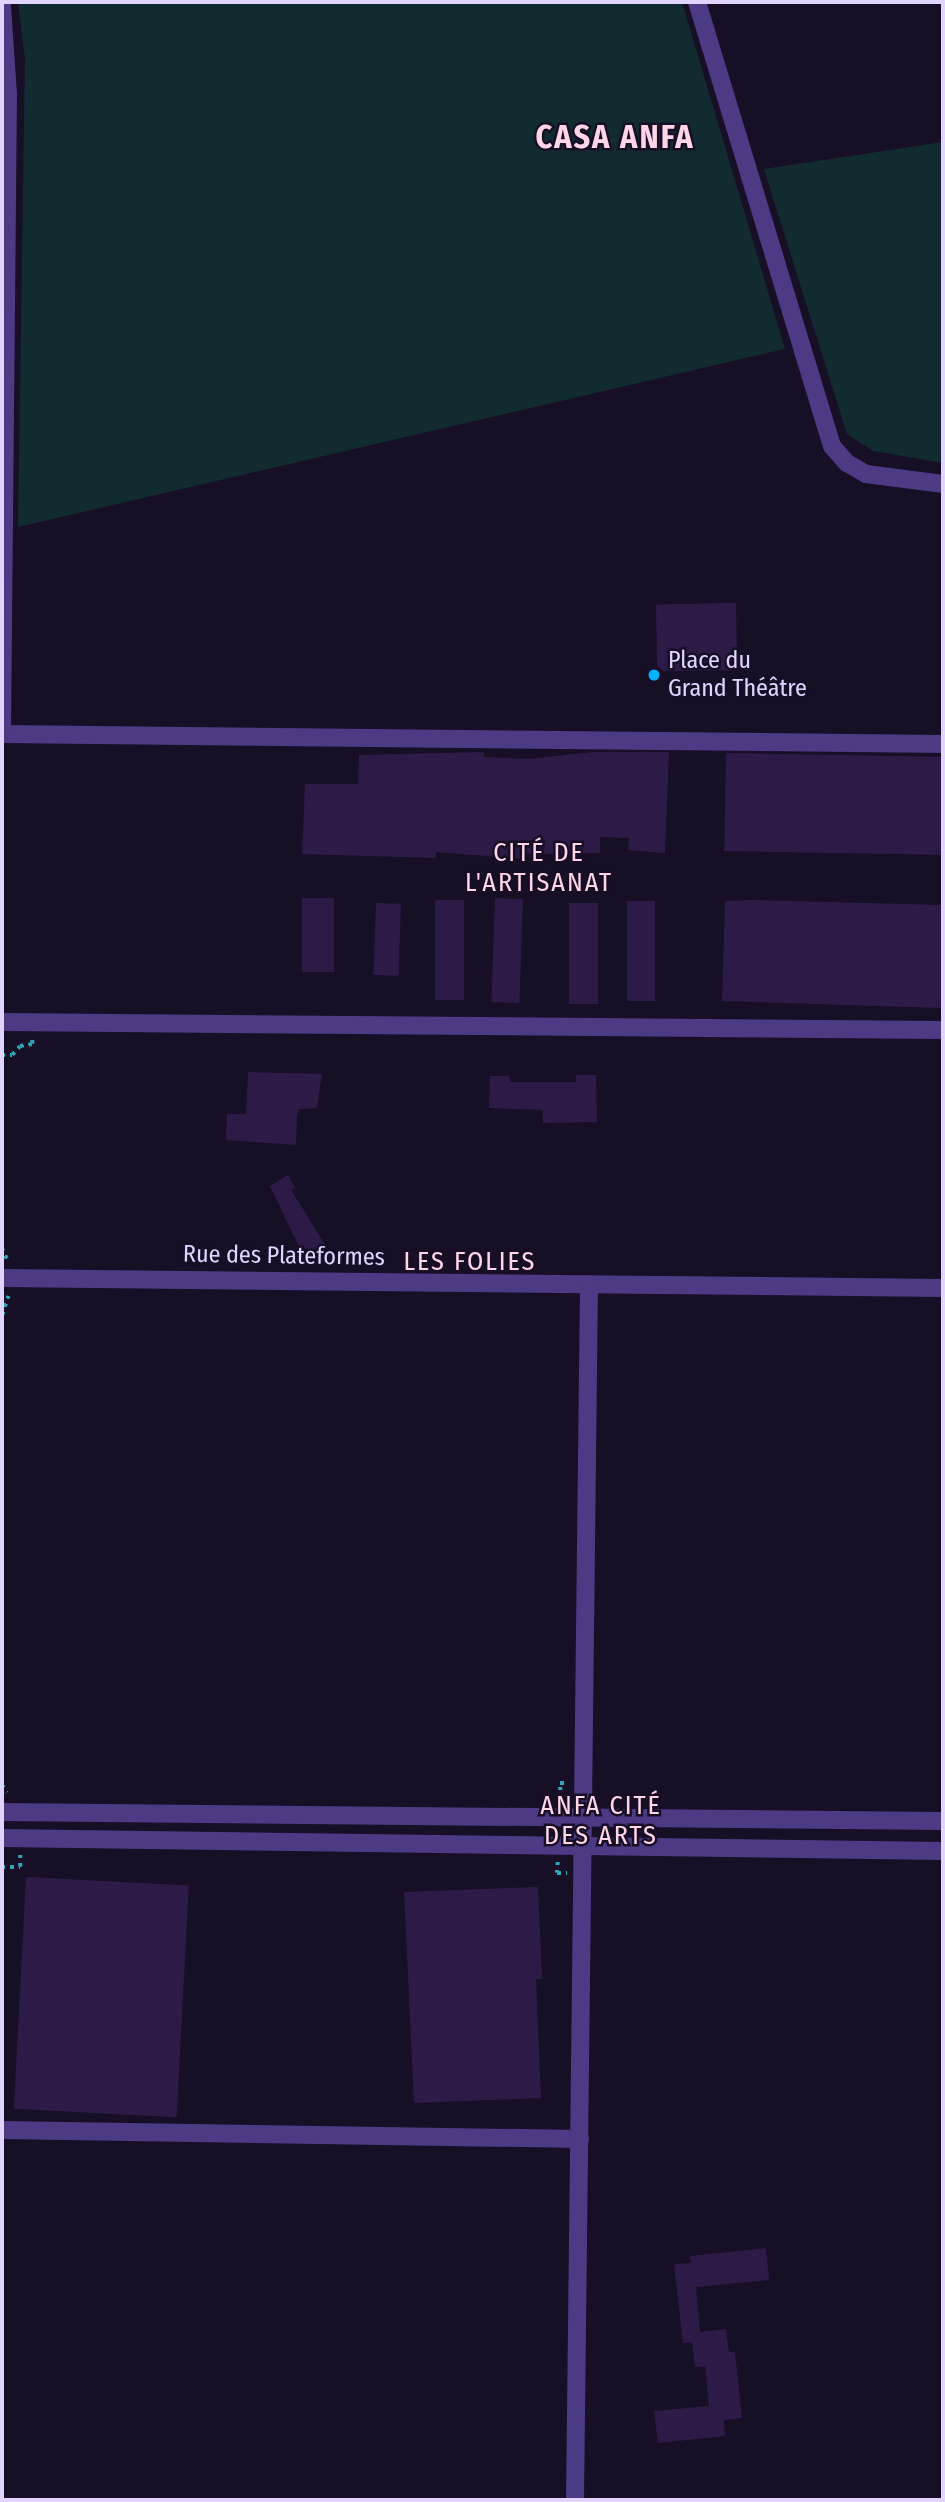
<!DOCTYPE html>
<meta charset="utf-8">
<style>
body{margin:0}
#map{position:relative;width:945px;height:2502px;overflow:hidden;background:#170f26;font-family:"Fira Sans Condensed",sans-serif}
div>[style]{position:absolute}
.green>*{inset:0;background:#122b30}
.building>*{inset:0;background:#2d1b47;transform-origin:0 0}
.path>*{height:3.5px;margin-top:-1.75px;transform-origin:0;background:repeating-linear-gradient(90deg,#2fa5b7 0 3.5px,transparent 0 8.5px)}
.minor>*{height:18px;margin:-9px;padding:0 9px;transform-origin:9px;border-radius:9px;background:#4c3a85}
.tertiary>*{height:18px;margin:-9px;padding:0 9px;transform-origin:9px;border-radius:9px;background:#4c3a85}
.dots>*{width:19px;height:19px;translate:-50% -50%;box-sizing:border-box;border:4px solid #170f26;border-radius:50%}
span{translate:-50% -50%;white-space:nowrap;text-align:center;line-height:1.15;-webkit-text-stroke:5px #170f26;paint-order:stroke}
.poi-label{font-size:24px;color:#e1d4ff}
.left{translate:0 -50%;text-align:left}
.street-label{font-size:24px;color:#e1d4ff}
.neighbourhood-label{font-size:26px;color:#ffd6e8;letter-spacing:2px}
.district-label{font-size:32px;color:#ffd6e8;font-weight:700;letter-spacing:2px}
.frame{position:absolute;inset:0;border:4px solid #e1d4ff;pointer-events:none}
</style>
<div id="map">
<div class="green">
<div style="clip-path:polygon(18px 2px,682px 2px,785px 349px,18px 527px,25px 59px)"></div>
<div style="clip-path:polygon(943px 142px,943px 463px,873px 451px,847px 434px,764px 169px)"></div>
</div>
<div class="building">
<div style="left:736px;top:603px;width:67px;height:80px;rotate:89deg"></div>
<div style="clip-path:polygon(484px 752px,484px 757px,528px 759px,594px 752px,669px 752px,665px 853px,628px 850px,629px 838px,600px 837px,600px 853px,525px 854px,525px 859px,436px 852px,436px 858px,302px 854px,305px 784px,358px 784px,359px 755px)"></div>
<div style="left:726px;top:753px;width:217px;height:98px;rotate:1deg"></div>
<div style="left:334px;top:898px;width:74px;height:32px;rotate:90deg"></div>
<div style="left:523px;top:899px;width:104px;height:28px;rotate:92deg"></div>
<div style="left:435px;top:900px;width:29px;height:100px"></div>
<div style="clip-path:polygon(753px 900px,943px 905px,941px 1008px,722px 1001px,725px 901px)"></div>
<div style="left:627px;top:901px;width:28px;height:100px"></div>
<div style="left:376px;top:903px;width:25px;height:72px;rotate:2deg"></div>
<div style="left:569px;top:903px;width:29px;height:101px"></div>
<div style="clip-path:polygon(248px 1072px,322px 1074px,317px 1108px,300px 1109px,297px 1115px,296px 1145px,226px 1140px,227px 1114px,246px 1114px)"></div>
<div style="clip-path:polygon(576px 1075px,596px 1075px,597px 1122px,543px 1123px,543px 1110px,489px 1108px,490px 1076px,509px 1076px,510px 1082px,576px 1082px)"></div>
<div style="clip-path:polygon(288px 1175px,295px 1188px,291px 1190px,329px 1251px,307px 1264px,270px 1186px)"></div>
<div style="left:26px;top:1877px;width:163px;height:232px;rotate:3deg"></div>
<div style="clip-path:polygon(538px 1887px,542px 1979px,536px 1979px,541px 2098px,414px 2103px,404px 1892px)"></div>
<div style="clip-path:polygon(766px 2248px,769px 2280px,696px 2287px,700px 2332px,726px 2329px,729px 2352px,735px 2352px,742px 2418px,724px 2420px,725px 2436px,658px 2443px,654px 2411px,709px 2406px,705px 2366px,695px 2367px,692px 2342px,683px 2343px,674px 2264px,691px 2263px,690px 2256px)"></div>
</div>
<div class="path">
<div style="left:2px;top:1055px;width:10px"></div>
<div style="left:12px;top:1055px;width:12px;rotate:-48deg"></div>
<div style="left:20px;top:1046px;width:12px;rotate:-9deg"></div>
<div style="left:32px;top:1044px;width:6px;rotate:-90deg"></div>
<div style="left:2px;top:1248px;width:14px;rotate:65deg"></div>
<div style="left:2px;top:1315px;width:20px;rotate:-72deg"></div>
<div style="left:2px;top:1785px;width:9px;rotate:58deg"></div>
<div style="left:560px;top:1799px;width:16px;rotate:-90deg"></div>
<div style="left:560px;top:1783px;width:5px"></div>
<div style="left:558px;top:1862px;width:11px;rotate:95deg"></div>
<div style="left:557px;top:1873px;width:10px"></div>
<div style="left:2px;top:1867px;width:18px"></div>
<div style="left:20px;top:1867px;width:12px;rotate:-90deg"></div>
</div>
<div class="minor">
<div style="left:697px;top:2px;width:464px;rotate:73.1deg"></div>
<div style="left:832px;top:446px;width:23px;rotate:49deg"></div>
<div style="left:847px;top:463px;width:22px;rotate:30deg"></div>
<div style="left:866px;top:474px;width:78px;rotate:7.4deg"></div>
<div style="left:2px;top:734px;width:941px;rotate:0.61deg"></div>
<div style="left:2px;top:1022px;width:941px;rotate:0.49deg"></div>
<div style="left:2px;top:1278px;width:941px;rotate:0.61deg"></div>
<div style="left:2px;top:1812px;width:941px;rotate:0.55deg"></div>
<div style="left:2px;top:1838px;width:941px;rotate:0.79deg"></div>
<div style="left:2px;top:2130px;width:578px;rotate:0.89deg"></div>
<div style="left:575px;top:2500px;width:1216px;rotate:-89.34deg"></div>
</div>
<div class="tertiary">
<div style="left:2px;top:6px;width:87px;rotate:86.1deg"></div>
<div style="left:8px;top:93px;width:639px;rotate:90.54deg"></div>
</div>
<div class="dots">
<div style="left:654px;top:675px;background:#01b3fe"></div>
</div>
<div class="poi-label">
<span class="left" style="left:668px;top:675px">Place du<br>Grand Théâtre</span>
</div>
<div class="street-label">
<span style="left:284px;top:1256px;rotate:1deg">Rue des Plateformes</span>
</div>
<div class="neighbourhood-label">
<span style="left:539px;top:868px">CITÉ DE<br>L'ARTISANAT</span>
<span style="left:470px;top:1262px">LES FOLIES</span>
<span style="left:601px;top:1821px">ANFA CITÉ<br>DES ARTS</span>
</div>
<div class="district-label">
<span style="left:615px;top:137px">CASA ANFA</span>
</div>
<div class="frame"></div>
</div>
